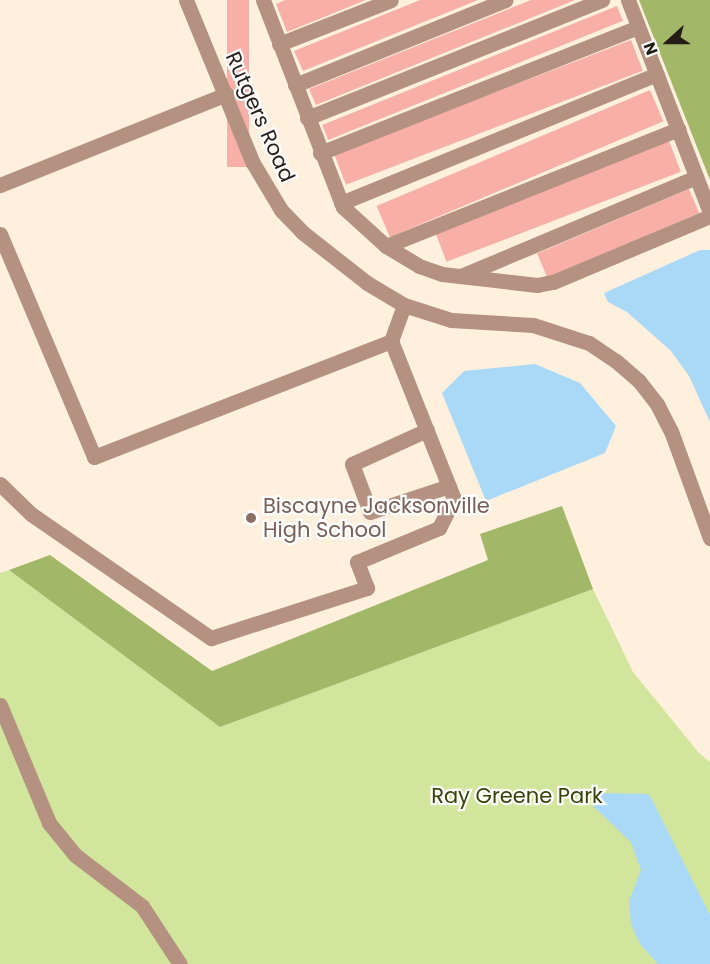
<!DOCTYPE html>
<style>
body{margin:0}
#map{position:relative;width:710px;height:964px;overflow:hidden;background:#fff0de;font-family:Poppins,sans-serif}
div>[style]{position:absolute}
.green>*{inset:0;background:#d1e59d}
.forest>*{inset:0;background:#a2b767}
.water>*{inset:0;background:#aad8f7}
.building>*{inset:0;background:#f7afa7;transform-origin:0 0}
.minor>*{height:15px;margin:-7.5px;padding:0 7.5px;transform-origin:7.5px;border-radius:7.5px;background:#b49180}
.dots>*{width:16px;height:16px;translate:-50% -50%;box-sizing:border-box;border:3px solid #fff;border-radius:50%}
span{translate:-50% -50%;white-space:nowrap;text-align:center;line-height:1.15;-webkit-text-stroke:4.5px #fff;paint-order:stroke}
.street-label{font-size:21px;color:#251e16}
.education-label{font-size:21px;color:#785e54}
.left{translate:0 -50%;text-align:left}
.park-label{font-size:21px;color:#374306}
.north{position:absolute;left:638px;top:12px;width:60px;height:60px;-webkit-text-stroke:4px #fff;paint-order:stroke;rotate:249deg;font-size:16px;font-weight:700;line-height:24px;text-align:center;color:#251e16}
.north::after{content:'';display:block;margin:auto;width:21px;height:27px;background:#251e16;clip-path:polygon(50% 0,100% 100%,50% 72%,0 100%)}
</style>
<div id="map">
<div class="green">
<div style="clip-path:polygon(9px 570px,220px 727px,593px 589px,633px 672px,699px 753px,710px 762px,710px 964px,0 964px,0 573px)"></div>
</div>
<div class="forest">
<div style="clip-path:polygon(639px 0,710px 0,710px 180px)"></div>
<div style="clip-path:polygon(562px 506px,593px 589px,220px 727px,9px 570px,50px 555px,212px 671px,488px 560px,480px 534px)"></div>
</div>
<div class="water">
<div style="clip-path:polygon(700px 250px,710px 250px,710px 422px,689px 376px,671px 351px,627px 312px,608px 302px,604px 293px)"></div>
<div style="clip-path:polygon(535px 364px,580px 383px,616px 426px,605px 453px,486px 501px,442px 393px,464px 371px)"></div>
<div style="clip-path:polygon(596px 793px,649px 794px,710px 915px,710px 964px,658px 964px,640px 944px,631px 924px,629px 901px,641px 870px,631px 842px,593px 806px)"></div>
</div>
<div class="building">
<div style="left:227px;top:0;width:22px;height:167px"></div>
<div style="clip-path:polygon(285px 0,366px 0,287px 32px,276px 4px)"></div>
<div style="clip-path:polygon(420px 0,478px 0,303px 71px,294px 51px)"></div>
<div style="clip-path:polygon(531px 0,575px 0,316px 105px,309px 89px)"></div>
<div style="left:617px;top:6px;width:16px;height:318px;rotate:68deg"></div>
<div style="left:631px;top:40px;width:33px;height:318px;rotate:69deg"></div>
<div style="left:650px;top:90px;width:34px;height:297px;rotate:67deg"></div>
<div style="left:669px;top:141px;width:33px;height:251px;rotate:69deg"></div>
<div style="left:689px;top:189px;width:26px;height:165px;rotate:67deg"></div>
</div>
<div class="minor">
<div style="left:186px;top:0;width:176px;rotate:67.7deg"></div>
<div style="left:253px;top:163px;width:55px;rotate:59.2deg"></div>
<div style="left:281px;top:210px;width:30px;rotate:46deg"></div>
<div style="left:302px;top:232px;width:83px;rotate:38.1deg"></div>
<div style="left:367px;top:283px;width:43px;rotate:30.7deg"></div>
<div style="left:404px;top:305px;width:49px;rotate:17.7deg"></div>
<div style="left:451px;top:320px;width:82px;rotate:3.5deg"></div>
<div style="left:533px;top:325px;width:59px;rotate:17.8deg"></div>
<div style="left:589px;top:343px;width:32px;rotate:34deg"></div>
<div style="left:616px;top:361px;width:30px;rotate:41deg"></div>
<div style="left:639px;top:381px;width:29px;rotate:52deg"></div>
<div style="left:657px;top:404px;width:30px;rotate:63deg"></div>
<div style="left:671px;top:431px;width:114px;rotate:70deg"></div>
<div style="left:263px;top:0;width:222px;rotate:68.9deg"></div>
<div style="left:343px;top:207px;width:58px;rotate:42.2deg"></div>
<div style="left:386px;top:246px;width:39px;rotate:31deg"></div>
<div style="left:419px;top:266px;width:24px;rotate:19deg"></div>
<div style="left:442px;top:274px;width:96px;rotate:6.6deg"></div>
<div style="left:537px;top:285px;width:16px;rotate:-11deg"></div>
<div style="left:553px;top:282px;width:170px;rotate:-22.8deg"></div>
<div style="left:628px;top:0;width:227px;rotate:68.9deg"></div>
<div style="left:279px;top:44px;width:120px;rotate:-21.4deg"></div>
<div style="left:295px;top:85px;width:227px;rotate:-22deg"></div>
<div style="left:307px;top:118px;width:318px;rotate:-21.8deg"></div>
<div style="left:320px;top:153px;width:342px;rotate:-21.6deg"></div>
<div style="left:0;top:185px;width:244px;rotate:-21.9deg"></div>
<div style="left:341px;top:203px;width:341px;rotate:-22.2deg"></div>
<div style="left:0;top:234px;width:242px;rotate:67.1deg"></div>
<div style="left:94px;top:457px;width:319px;rotate:-21.3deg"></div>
<div style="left:391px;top:341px;width:38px;rotate:-70deg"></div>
<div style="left:386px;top:246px;width:315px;rotate:-21.8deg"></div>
<div style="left:461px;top:276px;width:255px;rotate:-22.8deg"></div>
<div style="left:427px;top:430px;width:82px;rotate:155.6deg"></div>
<div style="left:352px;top:464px;width:51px;rotate:69.4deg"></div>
<div style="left:370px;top:512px;width:83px;rotate:-18.2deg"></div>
<div style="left:0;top:484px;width:43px;rotate:44.1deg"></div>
<div style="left:31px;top:514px;width:219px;rotate:34.6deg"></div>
<div style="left:211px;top:638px;width:164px;rotate:-17.8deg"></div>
<div style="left:367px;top:588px;width:28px;rotate:-111deg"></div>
<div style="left:357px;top:562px;width:89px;rotate:-22.5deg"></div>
<div style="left:439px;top:528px;width:33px;rotate:-63deg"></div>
<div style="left:454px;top:499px;width:170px;rotate:-111.7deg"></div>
<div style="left:0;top:705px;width:128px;rotate:67.4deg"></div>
<div style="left:49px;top:823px;width:41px;rotate:50.9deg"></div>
<div style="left:75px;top:855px;width:84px;rotate:37.3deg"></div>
<div style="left:142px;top:906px;width:69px;rotate:56.8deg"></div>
</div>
<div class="dots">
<div style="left:251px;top:518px;background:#8d6e63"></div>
</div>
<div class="street-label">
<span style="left:260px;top:117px;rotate:66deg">Rutgers Road</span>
</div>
<div class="education-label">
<span class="left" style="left:263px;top:518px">Biscayne Jacksonville<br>High School</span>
</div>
<div class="park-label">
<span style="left:517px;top:796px">Ray Greene Park</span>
</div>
<div class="north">N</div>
</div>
